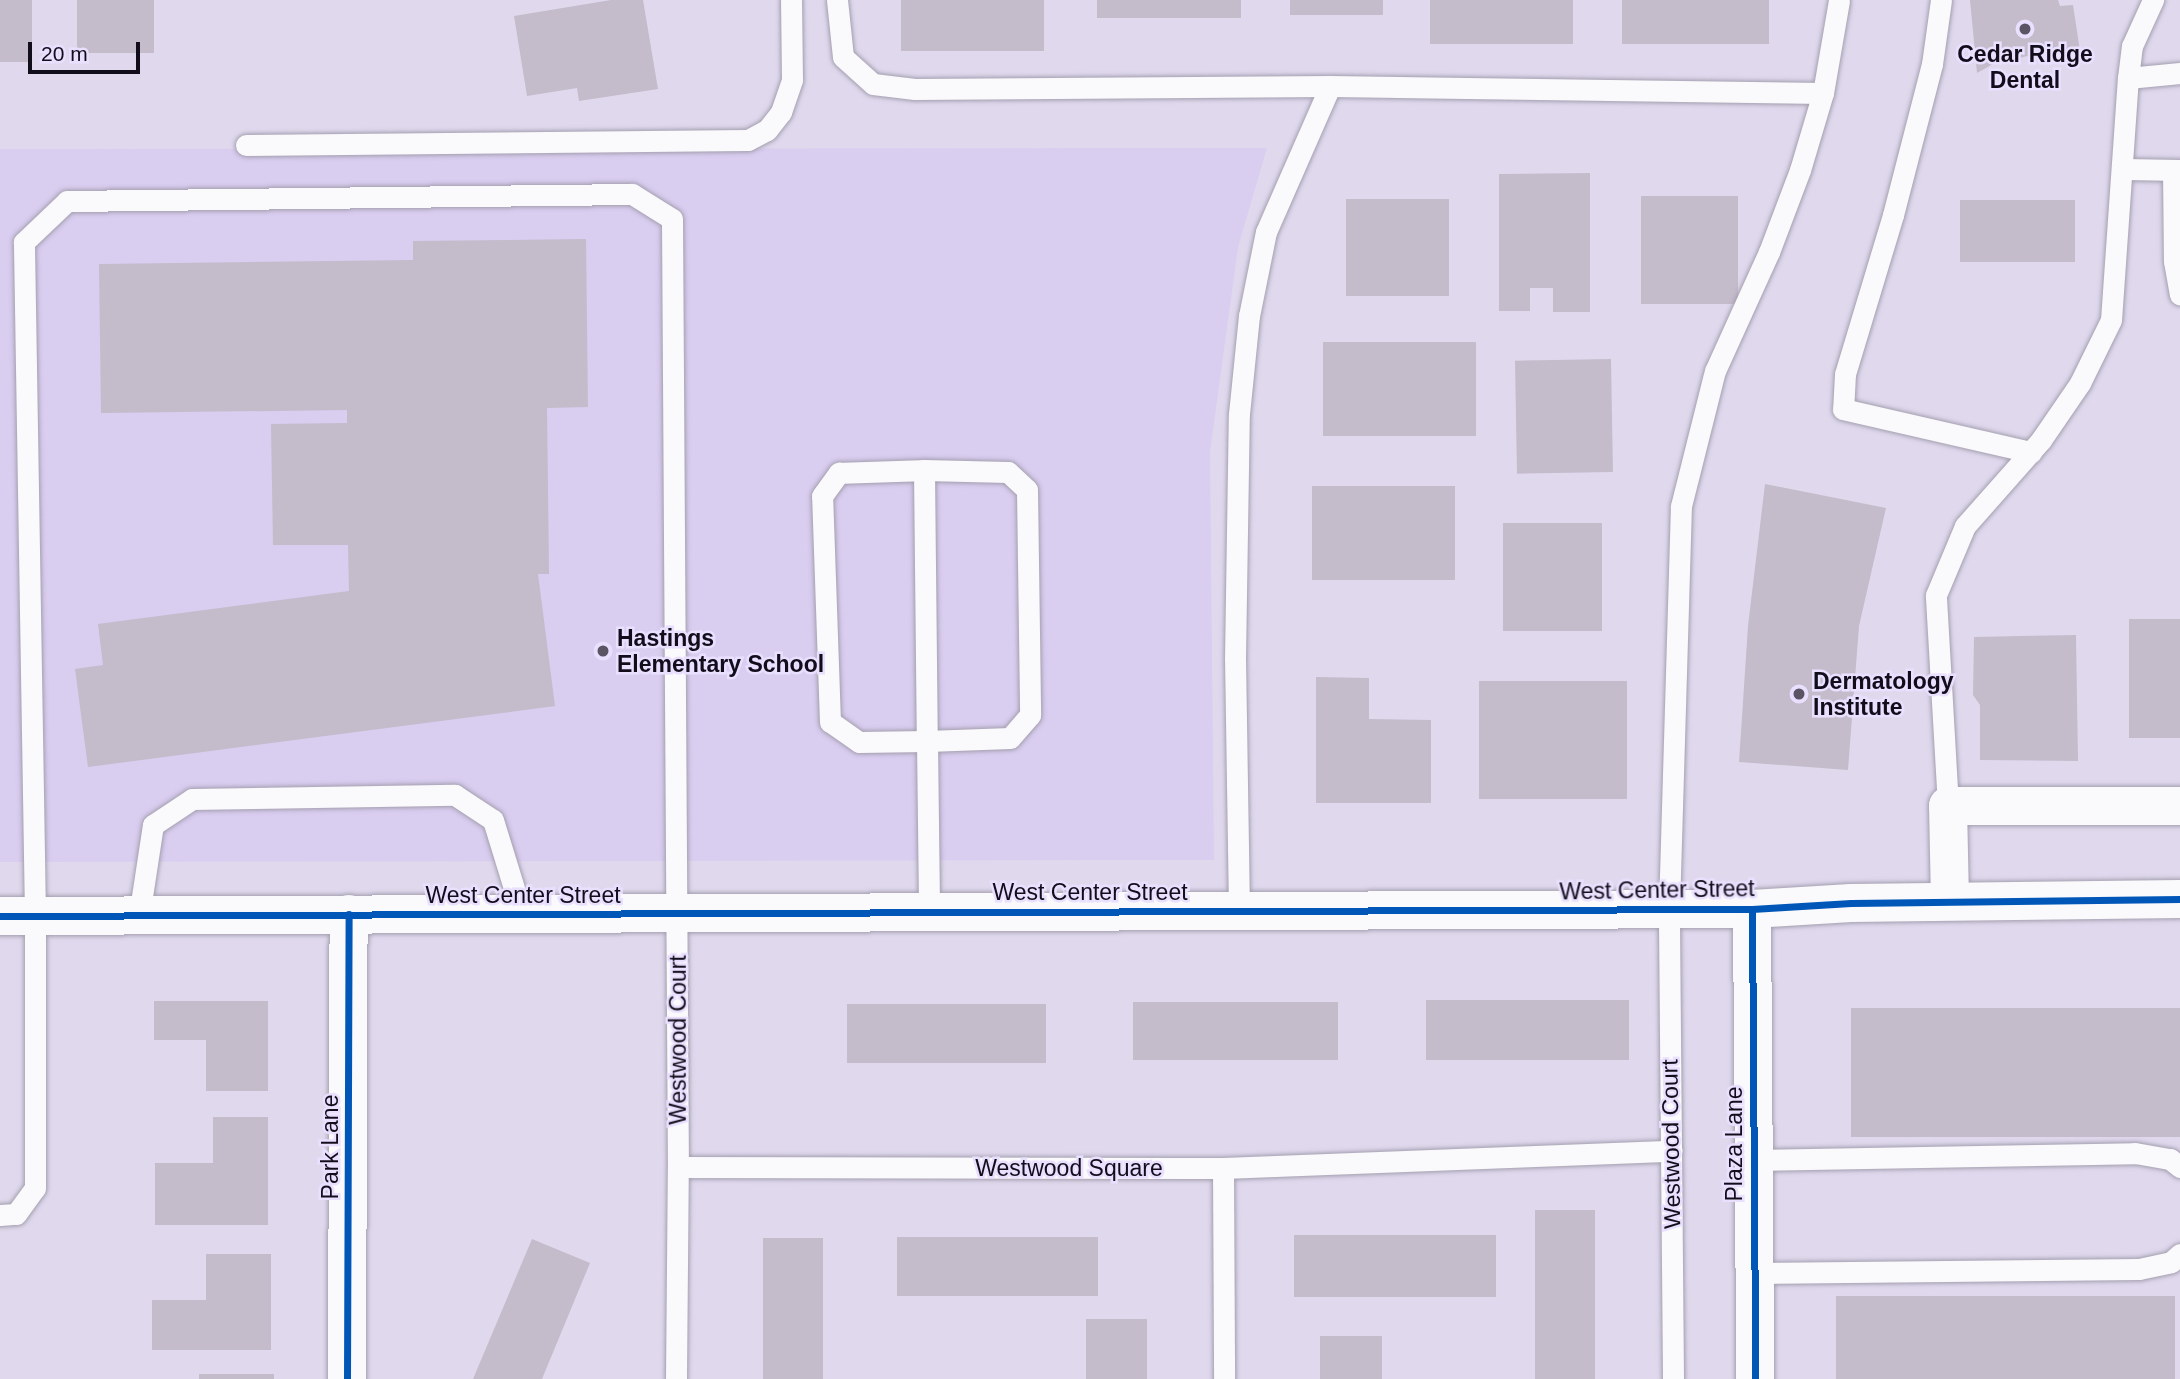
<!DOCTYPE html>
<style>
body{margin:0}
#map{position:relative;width:2180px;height:1379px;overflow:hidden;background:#e0d9ee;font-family:Arial,sans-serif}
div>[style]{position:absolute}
.built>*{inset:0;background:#d9cdf0}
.building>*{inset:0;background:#c4bbcb;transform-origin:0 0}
.roads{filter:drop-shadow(0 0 2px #a49faf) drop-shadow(0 0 2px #a49faf)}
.service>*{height:21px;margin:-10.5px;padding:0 10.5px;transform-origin:10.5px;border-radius:10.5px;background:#faf9fc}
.minor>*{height:38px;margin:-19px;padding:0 19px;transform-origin:19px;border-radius:19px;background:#faf9fc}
.tertiary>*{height:38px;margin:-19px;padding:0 19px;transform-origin:19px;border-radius:19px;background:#faf9fc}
.cycleway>*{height:7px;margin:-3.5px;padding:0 3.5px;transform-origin:3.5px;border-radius:3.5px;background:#0057b8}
.dots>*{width:19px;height:19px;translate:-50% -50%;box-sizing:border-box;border:4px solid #e9dffe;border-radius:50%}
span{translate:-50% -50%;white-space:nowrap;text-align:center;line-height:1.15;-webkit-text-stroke:5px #e9dffe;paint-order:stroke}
.poi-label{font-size:23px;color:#120d1a;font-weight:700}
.left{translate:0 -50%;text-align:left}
.street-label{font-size:23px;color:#120d1a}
.scale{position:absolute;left:28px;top:42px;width:112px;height:32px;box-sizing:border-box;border:4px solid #120d1a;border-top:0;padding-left:9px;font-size:21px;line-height:24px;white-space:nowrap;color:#120d1a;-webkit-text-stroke:5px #e9dffe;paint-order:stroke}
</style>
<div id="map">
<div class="built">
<div style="clip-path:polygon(1267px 148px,1238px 247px,1210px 452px,1214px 860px,0 862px,0 149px)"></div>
</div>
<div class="building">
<div style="left:0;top:0;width:32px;height:62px"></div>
<div style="left:77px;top:0;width:77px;height:53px"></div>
<div style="clip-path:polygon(611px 0,643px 0,658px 89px,579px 101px,577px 88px,527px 96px,514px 16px)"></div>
<div style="left:901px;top:0;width:143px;height:51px"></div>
<div style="left:1097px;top:0;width:144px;height:18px"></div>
<div style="left:1290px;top:0;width:93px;height:15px"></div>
<div style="left:1430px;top:0;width:143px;height:44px"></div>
<div style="left:1622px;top:0;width:147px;height:44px"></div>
<div style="clip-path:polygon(1970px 0,2058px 0,2060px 6px,2073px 5px,2080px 51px,2040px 53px,1993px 64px,1977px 73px)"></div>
<div style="clip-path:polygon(1590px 173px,1590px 312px,1553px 312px,1553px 288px,1530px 288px,1530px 311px,1499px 311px,1499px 174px)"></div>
<div style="left:1641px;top:196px;width:97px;height:108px"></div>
<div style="left:1346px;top:199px;width:103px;height:97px"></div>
<div style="left:1960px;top:200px;width:115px;height:62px"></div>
<div style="clip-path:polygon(586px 239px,588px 407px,547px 408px,549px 574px,538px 574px,555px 706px,88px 767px,75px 669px,103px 665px,98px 624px,349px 591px,348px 545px,273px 545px,271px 424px,347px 423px,347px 410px,101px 413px,99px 264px,413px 260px,413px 241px)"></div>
<div style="left:1323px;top:342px;width:153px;height:94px"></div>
<div style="left:1611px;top:359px;width:113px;height:96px;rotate:89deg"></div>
<div style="clip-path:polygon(1765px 484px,1886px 508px,1859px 626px,1848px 770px,1739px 762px,1748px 626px)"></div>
<div style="left:1312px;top:486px;width:143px;height:94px"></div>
<div style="left:1503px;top:523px;width:99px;height:108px"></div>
<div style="left:2129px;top:619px;width:51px;height:119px"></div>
<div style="clip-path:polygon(2076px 635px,2078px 761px,1980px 760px,1980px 705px,1973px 695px,1974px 637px)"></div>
<div style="clip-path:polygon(1316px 677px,1369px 678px,1369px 719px,1431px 720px,1431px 803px,1316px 803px)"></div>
<div style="left:1479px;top:681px;width:148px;height:118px"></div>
<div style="left:1426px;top:1000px;width:203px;height:60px"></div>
<div style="clip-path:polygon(154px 1001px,268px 1001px,268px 1091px,206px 1091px,206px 1040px,154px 1040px)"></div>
<div style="left:1338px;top:1002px;width:58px;height:205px;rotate:90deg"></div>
<div style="left:847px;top:1004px;width:199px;height:59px"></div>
<div style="left:2180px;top:1008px;width:129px;height:329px;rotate:90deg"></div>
<div style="clip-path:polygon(213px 1117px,268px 1117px,268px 1225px,155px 1225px,155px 1163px,213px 1163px)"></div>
<div style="left:1535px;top:1210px;width:60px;height:169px"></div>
<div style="left:1294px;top:1235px;width:202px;height:62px"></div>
<div style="left:897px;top:1237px;width:201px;height:59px"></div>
<div style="left:763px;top:1238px;width:60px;height:141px"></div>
<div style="clip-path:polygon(532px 1239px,590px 1263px,542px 1379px,473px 1379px)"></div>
<div style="clip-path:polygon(206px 1254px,271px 1254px,271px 1350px,152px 1350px,152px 1300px,206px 1300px)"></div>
<div style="left:2175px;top:1296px;width:83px;height:339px;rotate:90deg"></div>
<div style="left:1086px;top:1319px;width:61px;height:60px"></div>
<div style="left:1320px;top:1336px;width:62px;height:43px"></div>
<div style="left:199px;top:1374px;width:75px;height:5px"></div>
</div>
<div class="roads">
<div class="service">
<div style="left:837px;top:0;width:57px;rotate:84deg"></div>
<div style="left:843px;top:57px;width:40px;rotate:42deg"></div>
<div style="left:873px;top:84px;width:42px;rotate:6.8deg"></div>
<div style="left:915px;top:89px;width:415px;rotate:-0.4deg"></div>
<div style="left:1330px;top:86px;width:493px;rotate:0.8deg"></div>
<div style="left:1941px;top:0;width:65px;rotate:98deg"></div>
<div style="left:1932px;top:64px;width:156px;rotate:104.5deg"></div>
<div style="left:1893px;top:215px;width:166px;rotate:106.8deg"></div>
<div style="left:1845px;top:374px;width:35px;rotate:93deg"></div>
<div style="left:1843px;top:409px;width:193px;rotate:12.9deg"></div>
<div style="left:2128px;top:78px;width:52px;rotate:-5.5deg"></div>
<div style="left:246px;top:145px;width:502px;rotate:-0.57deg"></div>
<div style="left:748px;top:140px;width:21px;rotate:-28deg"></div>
<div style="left:767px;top:130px;width:23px;rotate:-52deg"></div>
<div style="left:781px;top:112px;width:34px;rotate:-71deg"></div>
<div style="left:792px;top:80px;width:80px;rotate:-90.7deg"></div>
<div style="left:2124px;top:169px;width:56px;rotate:1deg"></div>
<div style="left:2173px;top:170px;width:91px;rotate:89.4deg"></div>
<div style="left:2174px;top:261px;width:34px;rotate:80deg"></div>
<div style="left:924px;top:470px;width:84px;rotate:1.4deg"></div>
<div style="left:1008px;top:472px;width:26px;rotate:43deg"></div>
<div style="left:1027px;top:490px;width:225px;rotate:89.2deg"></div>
<div style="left:1030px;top:715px;width:30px;rotate:131deg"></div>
<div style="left:1010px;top:738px;width:83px;rotate:177.9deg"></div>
<div style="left:927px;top:741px;width:68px;rotate:179.2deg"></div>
<div style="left:859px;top:742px;width:35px;rotate:-145deg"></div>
<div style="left:830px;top:722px;width:226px;rotate:-92deg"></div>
<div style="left:822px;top:496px;width:29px;rotate:-54deg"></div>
<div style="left:839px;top:473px;width:85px;rotate:-2deg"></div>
<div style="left:924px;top:470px;width:271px;rotate:89.4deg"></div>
<div style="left:927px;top:741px;width:171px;rotate:89.3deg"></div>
<div style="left:1948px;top:806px;width:211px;rotate:-93.3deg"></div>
<div style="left:1936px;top:595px;width:75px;rotate:-67.2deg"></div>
<div style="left:1965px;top:526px;width:115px;rotate:-48.5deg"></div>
<div style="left:2041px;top:440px;width:69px;rotate:-55.6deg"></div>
<div style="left:2080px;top:383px;width:70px;rotate:-63.8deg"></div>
<div style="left:2111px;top:320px;width:243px;rotate:-86deg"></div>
<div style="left:2128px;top:78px;width:32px;rotate:-83deg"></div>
<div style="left:2132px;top:46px;width:51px;rotate:-65.5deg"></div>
<div style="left:1239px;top:911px;width:252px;rotate:-90.9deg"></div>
<div style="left:1235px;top:659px;width:245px;rotate:-89.1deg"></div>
<div style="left:1239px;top:414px;width:99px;rotate:-84.2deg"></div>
<div style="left:1249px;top:316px;width:86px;rotate:-78.6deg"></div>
<div style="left:1266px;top:232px;width:159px;rotate:-66.3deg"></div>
<div style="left:139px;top:916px;width:92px;rotate:-81.3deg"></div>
<div style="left:153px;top:825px;width:47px;rotate:-33.7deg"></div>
<div style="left:192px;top:799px;width:263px;rotate:-0.9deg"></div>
<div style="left:455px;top:795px;width:45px;rotate:33.3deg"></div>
<div style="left:493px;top:820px;width:98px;rotate:72.9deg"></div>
<div style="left:1753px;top:1160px;width:382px;rotate:-1deg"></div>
<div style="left:2135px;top:1153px;width:36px;rotate:10deg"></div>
<div style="left:2170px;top:1159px;width:13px;rotate:39deg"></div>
<div style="left:1223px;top:1168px;width:211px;rotate:89.7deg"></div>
<div style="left:0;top:1215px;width:16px;rotate:-4deg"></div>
<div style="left:16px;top:1214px;width:32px;rotate:-54deg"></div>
<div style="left:35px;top:1188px;width:272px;rotate:-90deg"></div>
<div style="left:35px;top:916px;width:674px;rotate:-90.94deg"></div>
<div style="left:24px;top:242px;width:59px;rotate:-43.6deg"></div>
<div style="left:67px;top:201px;width:565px;rotate:-0.71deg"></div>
<div style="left:632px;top:194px;width:47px;rotate:32deg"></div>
<div style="left:672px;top:219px;width:948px;rotate:89.64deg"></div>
<div style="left:1754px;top:1273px;width:385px;rotate:-0.6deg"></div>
<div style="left:2139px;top:1269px;width:33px;rotate:-12deg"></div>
<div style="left:2171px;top:1262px;width:12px;rotate:-42deg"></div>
<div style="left:676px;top:1379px;width:212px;rotate:-89.5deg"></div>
<div style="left:678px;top:1167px;width:545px;rotate:0.11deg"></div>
<div style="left:1223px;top:1168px;width:449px;rotate:-2.2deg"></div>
<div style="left:1673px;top:1379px;width:470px;rotate:-90.5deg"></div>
<div style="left:1669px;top:909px;width:403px;rotate:-88.3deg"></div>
<div style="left:1681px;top:506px;width:139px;rotate:-75.9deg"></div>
<div style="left:1715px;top:371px;width:131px;rotate:-65.6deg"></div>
<div style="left:1769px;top:252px;width:88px;rotate:-69.3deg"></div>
<div style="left:1800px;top:170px;width:80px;rotate:-73.4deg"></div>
<div style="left:1823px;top:93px;width:94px;rotate:-80.2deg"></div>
</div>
<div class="minor">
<div style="left:1950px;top:901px;width:95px;rotate:-91.2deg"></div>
<div style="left:1948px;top:806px;width:232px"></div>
<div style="left:1752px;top:909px;width:470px;rotate:89.6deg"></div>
<div style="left:347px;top:1379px;width:465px;rotate:-89.8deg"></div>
</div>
<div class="tertiary">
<div style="left:0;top:916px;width:1752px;rotate:-0.23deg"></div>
<div style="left:1752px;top:909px;width:99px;rotate:-3.5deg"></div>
<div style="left:1851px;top:903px;width:329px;rotate:-0.7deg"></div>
</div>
</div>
<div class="cycleway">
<div style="left:1752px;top:909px;width:470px;rotate:89.6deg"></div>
<div style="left:0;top:916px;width:1752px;rotate:-0.23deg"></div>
<div style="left:1752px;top:909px;width:99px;rotate:-3.5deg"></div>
<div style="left:1851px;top:903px;width:329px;rotate:-0.7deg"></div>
<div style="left:347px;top:1379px;width:465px;rotate:-89.8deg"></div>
</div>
<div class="dots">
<div style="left:2025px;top:29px;background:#5a5464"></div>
<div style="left:603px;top:651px;background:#5a5464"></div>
<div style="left:1799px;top:694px;background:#5a5464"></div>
</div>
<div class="poi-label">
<span style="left:2025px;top:67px">Cedar Ridge<br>Dental</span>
<span class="left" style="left:617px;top:651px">Hastings<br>Elementary School</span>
<span class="left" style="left:1813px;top:694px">Dermatology<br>Institute</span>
</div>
<div class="street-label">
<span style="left:1657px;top:890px;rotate:-1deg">West Center Street</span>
<span style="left:1090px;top:892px">West Center Street</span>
<span style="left:523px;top:895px">West Center Street</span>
<span style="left:678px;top:1040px;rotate:-90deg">Westwood Court</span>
<span style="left:1671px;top:1144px;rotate:-91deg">Westwood Court</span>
<span style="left:1734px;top:1144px;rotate:-90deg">Plaza Lane</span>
<span style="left:330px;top:1147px;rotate:-90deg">Park Lane</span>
<span style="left:1069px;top:1168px">Westwood Square</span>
</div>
<div class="scale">20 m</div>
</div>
